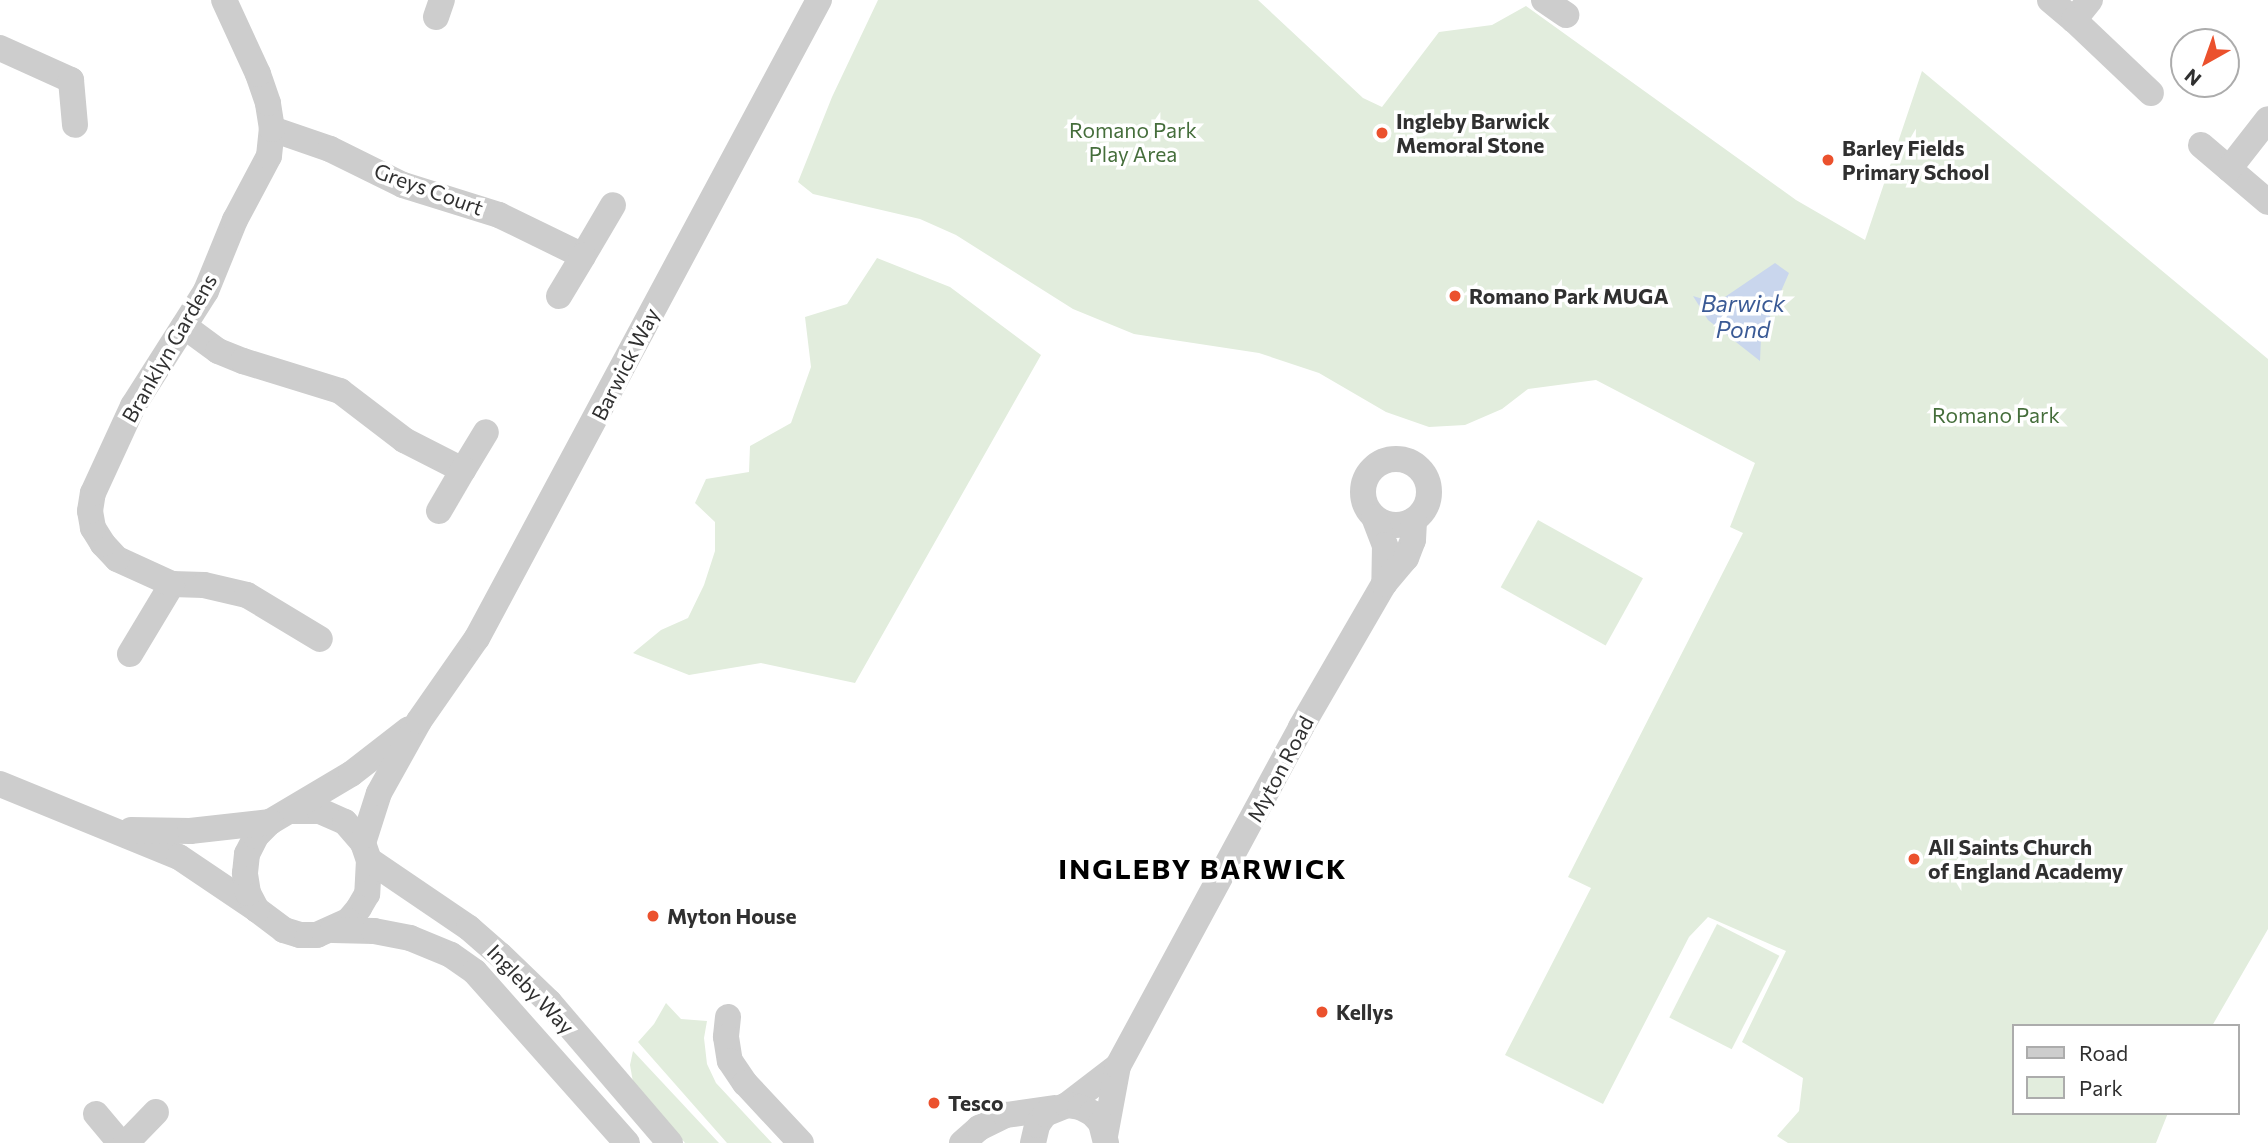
<!DOCTYPE html>
<style>
body{margin:0}
#map{position:relative;width:2268px;height:1143px;overflow:hidden;background:#fff;font-family:Commissioner,sans-serif}
div>[style]{position:absolute}
.green>*{inset:0;background:#e2eddd;transform-origin:0 0}
.water>*{inset:0;background:#c9d6ed}
.minor>*{height:26px;margin:-13px;padding:0 13px;transform-origin:13px;border-radius:13px;background:#cdcdcd}
.minor>.ring{margin:-13px;padding:0;box-sizing:content-box;background:none;border:26px solid #cdcdcd;border-radius:50%}
.dots>*{width:19px;height:19px;translate:-50% -50%;box-sizing:border-box;border:4px solid #fff;border-radius:50%}
span{translate:-50% -50%;white-space:nowrap;text-align:center;line-height:1.15;-webkit-text-stroke:7px #fff;paint-order:stroke}
.poi-label{font-size:21px;color:#303030;font-weight:700}
.left{translate:0 -50%;text-align:left}
.park-label{font-size:21px;color:#456e3b}
.street-label{font-size:21px;color:#303030}
.water-label{font-size:23px;color:#3a5a95;font-style:italic}
.district-label{font-size:28px;color:#000;font-weight:700;letter-spacing:2px}
.legend{position:absolute;left:2012px;top:1024px;width:228px;height:91px;box-sizing:border-box;background:#fff;border:2px solid #acacac;margin:0;padding:9px 12px;list-style:none;font-size:21px;color:#303030}
.legend li{display:flex;align-items:center;gap:14px;height:35px}
.legend b{width:35px;border:2px solid #acacac}
.north{position:absolute;left:2170px;top:28px;width:70px;height:70px;box-sizing:border-box;background:#fff;border:2px solid #acacac;border-radius:50%;rotate:220deg;font-size:19px;font-weight:700;line-height:28px;text-align:center;color:#303030}
.north::after{content:'';display:block;margin:auto;width:24px;height:32px;background:#eb512d;clip-path:polygon(50% 0,100% 100%,50% 72%,0 100%)}
</style>
<div id="map">
<div class="green">
<div style="clip-path:polygon(878px 0,1258px 0,1363px 98px,1382px 107px,1439px 32px,1492px 25px,1526px 6px,1796px 200px,1865px 240px,1922px 71px,2268px 359px,2268px 929px,2212px 1026px,2014px 1026px,2014px 1113px,2168px 1113px,2156px 1143px,1788px 1143px,1777px 1136px,1799px 1111px,1803px 1078px,1742px 1042px,1786px 951px,1708px 917px,1689px 937px,1603px 1104px,1505px 1055px,1591px 888px,1568px 877px,1743px 533px,1730px 527px,1755px 463px,1596px 380px,1528px 389px,1502px 409px,1465px 425px,1429px 427px,1386px 412px,1319px 373px,1259px 353px,1134px 334px,1073px 309px,956px 235px,920px 219px,813px 194px,798px 182px,832px 97px)"></div>
<div style="clip-path:polygon(877px 258px,950px 287px,1041px 355px,855px 683px,761px 663px,689px 675px,633px 653px,661px 630px,688px 618px,704px 585px,715px 551px,715px 522px,695px 503px,706px 479px,749px 472px,750px 446px,791px 423px,811px 367px,805px 317px,847px 304px)"></div>
<div style="left:1538px;top:520px;width:120px;height:77px;rotate:29deg"></div>
<div style="left:1717px;top:924px;width:70px;height:105px;rotate:27deg"></div>
<div style="clip-path:polygon(666px 1003px,681px 1019px,707px 1021px,704px 1038px,707px 1064px,716px 1083px,772px 1143px,727px 1143px,638px 1042px,654px 1024px)"></div>
<div style="clip-path:polygon(633px 1051px,719px 1143px,685px 1143px,633px 1082px,630px 1065px)"></div>
</div>
<div class="water">
<div style="clip-path:polygon(1775px 263px,1789px 273px,1761px 337px,1760px 361px,1708px 320px,1693px 296px,1716px 303px)"></div>
</div>
<div class="minor">
<div style="left:1544px;top:0;width:27px;rotate:34deg"></div>
<div style="left:2050px;top:0;width:31px;rotate:40deg"></div>
<div style="left:2090px;top:0;width:26px;rotate:129deg"></div>
<div style="left:2074px;top:20px;width:106px;rotate:43.5deg"></div>
<div style="left:436px;top:17px;width:18px;rotate:-71deg"></div>
<div style="left:0;top:48px;width:78px;rotate:24.3deg"></div>
<div style="left:71px;top:80px;width:45px;rotate:84.9deg"></div>
<div style="left:272px;top:129px;width:61px;rotate:19deg"></div>
<div style="left:330px;top:149px;width:81px;rotate:26.3deg"></div>
<div style="left:403px;top:185px;width:101px;rotate:17.4deg"></div>
<div style="left:499px;top:215px;width:93px;rotate:26deg"></div>
<div style="left:583px;top:256px;width:59px;rotate:-59.5deg"></div>
<div style="left:2201px;top:145px;width:88px;rotate:40.4deg"></div>
<div style="left:2229px;top:169px;width:63px;rotate:-52deg"></div>
<div style="left:559px;top:296px;width:47px;rotate:-59deg"></div>
<div style="left:184px;top:326px;width:42px;rotate:36.3deg"></div>
<div style="left:218px;top:351px;width:27px;rotate:22deg"></div>
<div style="left:243px;top:361px;width:102px;rotate:17.2deg"></div>
<div style="left:340px;top:391px;width:81px;rotate:37.4deg"></div>
<div style="left:404px;top:440px;width:66px;rotate:27deg"></div>
<div style="left:463px;top:470px;width:44px;rotate:-58.8deg"></div>
<div class="ring" style="left:1363px;top:459px;width:40px;height:40px"></div>
<div style="left:439px;top:511px;width:48px;rotate:-59.7deg"></div>
<div style="left:1374px;top:517px;width:30px;rotate:69deg"></div>
<div style="left:1385px;top:545px;width:39px;rotate:91deg"></div>
<div style="left:172px;top:584px;width:32px;rotate:2deg"></div>
<div style="left:204px;top:585px;width:44px;rotate:13.1deg"></div>
<div style="left:247px;top:595px;width:85px;rotate:31.1deg"></div>
<div style="left:130px;top:654px;width:82px;rotate:-59deg"></div>
<div style="left:172px;top:584px;width:60px;rotate:-155.6deg"></div>
<div style="left:117px;top:559px;width:21px;rotate:-133deg"></div>
<div style="left:103px;top:544px;width:19px;rotate:-122deg"></div>
<div style="left:93px;top:528px;width:17px;rotate:-100deg"></div>
<div style="left:90px;top:511px;width:18px;rotate:-81deg"></div>
<div style="left:93px;top:493px;width:96px;rotate:-65.3deg"></div>
<div style="left:133px;top:406px;width:136px;rotate:-57.6deg"></div>
<div style="left:206px;top:291px;width:77px;rotate:-67.8deg"></div>
<div style="left:235px;top:220px;width:72px;rotate:-62deg"></div>
<div style="left:269px;top:156px;width:27px;rotate:-84deg"></div>
<div style="left:272px;top:129px;width:26px;rotate:-99deg"></div>
<div style="left:268px;top:103px;width:31px;rotate:-109deg"></div>
<div style="left:258px;top:74px;width:81px;rotate:-114.7deg"></div>
<div style="left:0;top:784px;width:193px;rotate:22.2deg"></div>
<div style="left:179px;top:857px;width:93px;rotate:34deg"></div>
<div style="left:292px;top:811px;width:28px"></div>
<div style="left:320px;top:811px;width:27px;rotate:24deg"></div>
<div style="left:345px;top:822px;width:28px;rotate:49deg"></div>
<div style="left:363px;top:843px;width:18px;rotate:71deg"></div>
<div style="left:369px;top:860px;width:34px;rotate:93deg"></div>
<div style="left:367px;top:894px;width:16px;rotate:120deg"></div>
<div style="left:359px;top:908px;width:17px;rotate:130deg"></div>
<div style="left:348px;top:921px;width:34px;rotate:156deg"></div>
<div style="left:317px;top:935px;width:17px;rotate:180deg"></div>
<div style="left:300px;top:935px;width:17px;rotate:-163deg"></div>
<div style="left:284px;top:930px;width:34px;rotate:-143deg"></div>
<div style="left:257px;top:910px;width:19px;rotate:-118deg"></div>
<div style="left:248px;top:893px;width:20px;rotate:-99deg"></div>
<div style="left:245px;top:873px;width:19px;rotate:-84deg"></div>
<div style="left:247px;top:854px;width:20px;rotate:-63deg"></div>
<div style="left:256px;top:836px;width:20px;rotate:-45deg"></div>
<div style="left:270px;top:822px;width:94px;rotate:-30.7deg"></div>
<div style="left:351px;top:774px;width:73px;rotate:-37.8deg"></div>
<div style="left:131px;top:830px;width:59px;rotate:1deg"></div>
<div style="left:190px;top:831px;width:81px;rotate:-6.4deg"></div>
<div style="left:363px;top:843px;width:52px;rotate:-72.3deg"></div>
<div style="left:379px;top:793px;width:82px;rotate:-60.9deg"></div>
<div style="left:419px;top:721px;width:101px;rotate:-55.1deg"></div>
<div style="left:477px;top:638px;width:724px;rotate:-61.81deg"></div>
<div style="left:369px;top:860px;width:121px;rotate:34.2deg"></div>
<div style="left:469px;top:928px;width:41px;rotate:41.1deg"></div>
<div style="left:500px;top:955px;width:68px;rotate:43.8deg"></div>
<div style="left:549px;top:1002px;width:186px;rotate:49.4deg"></div>
<div style="left:333px;top:930px;width:41px;rotate:1.4deg"></div>
<div style="left:374px;top:931px;width:37px;rotate:11deg"></div>
<div style="left:410px;top:938px;width:44px;rotate:22.5deg"></div>
<div style="left:451px;top:955px;width:29px;rotate:35deg"></div>
<div style="left:475px;top:972px;width:229px;rotate:48.4deg"></div>
<div style="left:728px;top:1017px;width:20px;rotate:96deg"></div>
<div style="left:726px;top:1037px;width:24px;rotate:81deg"></div>
<div style="left:730px;top:1061px;width:27px;rotate:56deg"></div>
<div style="left:745px;top:1083px;width:82px;rotate:47deg"></div>
<div style="left:1067px;top:1105px;width:64px;rotate:-37.4deg"></div>
<div style="left:96px;top:1114px;width:38px;rotate:50deg"></div>
<div style="left:1105px;top:1136px;width:71px;rotate:-79.5deg"></div>
<div style="left:1118px;top:1066px;width:385px;rotate:-61.6deg"></div>
<div style="left:1301px;top:727px;width:165px;rotate:-59.9deg"></div>
<div style="left:1384px;top:584px;width:34px;rotate:-50deg"></div>
<div style="left:1406px;top:558px;width:19px;rotate:-69deg"></div>
<div style="left:1413px;top:540px;width:20px;rotate:-87deg"></div>
<div style="left:126px;top:1143px;width:43px;rotate:-45.9deg"></div>
<div style="left:962px;top:1143px;width:23px;rotate:-41deg"></div>
<div style="left:979px;top:1128px;width:30px;rotate:-26deg"></div>
<div style="left:1006px;top:1115px;width:49px;rotate:-8.1deg"></div>
<div style="left:1033px;top:1143px;width:18px;rotate:-77deg"></div>
<div style="left:1037px;top:1125px;width:14px;rotate:-54deg"></div>
<div style="left:1045px;top:1114px;width:24px;rotate:-22deg"></div>
<div style="left:1067px;top:1105px;width:13px;rotate:9deg"></div>
<div style="left:1080px;top:1107px;width:13px;rotate:27deg"></div>
<div style="left:1092px;top:1113px;width:13px;rotate:48deg"></div>
<div style="left:1101px;top:1123px;width:21px;rotate:76deg"></div>
</div>
<div class="dots">
<div style="left:1382px;top:133px;background:#eb512d"></div>
<div style="left:1828px;top:160px;background:#eb512d"></div>
<div style="left:1455px;top:296px;background:#eb512d"></div>
<div style="left:1914px;top:859px;background:#eb512d"></div>
<div style="left:653px;top:916px;background:#eb512d"></div>
<div style="left:1322px;top:1012px;background:#eb512d"></div>
<div style="left:934px;top:1103px;background:#eb512d"></div>
</div>
<div class="poi-label">
<span class="left" style="left:1396px;top:133px">Ingleby Barwick<br>Memoral Stone</span>
<span class="left" style="left:1842px;top:160px">Barley Fields<br>Primary School</span>
<span class="left" style="left:1469px;top:296px">Romano Park MUGA</span>
<span class="left" style="left:1928px;top:859px">All Saints Church<br>of England Academy</span>
<span class="left" style="left:667px;top:916px">Myton House</span>
<span class="left" style="left:1336px;top:1012px">Kellys</span>
<span class="left" style="left:948px;top:1103px">Tesco</span>
</div>
<div class="park-label">
<span style="left:1133px;top:142px">Romano Park<br>Play Area</span>
<span style="left:1996px;top:415px">Romano Park</span>
</div>
<div class="street-label">
<span style="left:429px;top:189px;rotate:20deg">Greys Court</span>
<span style="left:169px;top:348px;rotate:-60deg">Branklyn Gardens</span>
<span style="left:625px;top:364px;rotate:-63deg">Barwick Way</span>
<span style="left:1280px;top:769px;rotate:-62deg">Myton Road</span>
<span style="left:531px;top:989px;rotate:46deg">Ingleby Way</span>
</div>
<div class="water-label">
<span style="left:1743px;top:316px">Barwick<br>Pond</span>
</div>
<div class="district-label">
<span style="left:1203px;top:868px">INGLEBY BARWICK</span>
</div>
<ul class="legend">
<li><b style="height:9px;background:#cdcdcd"></b>Road</li>
<li><b style="height:19px;background:#e2eddd"></b>Park</li>
</ul>
<div class="north">N</div>
</div>
